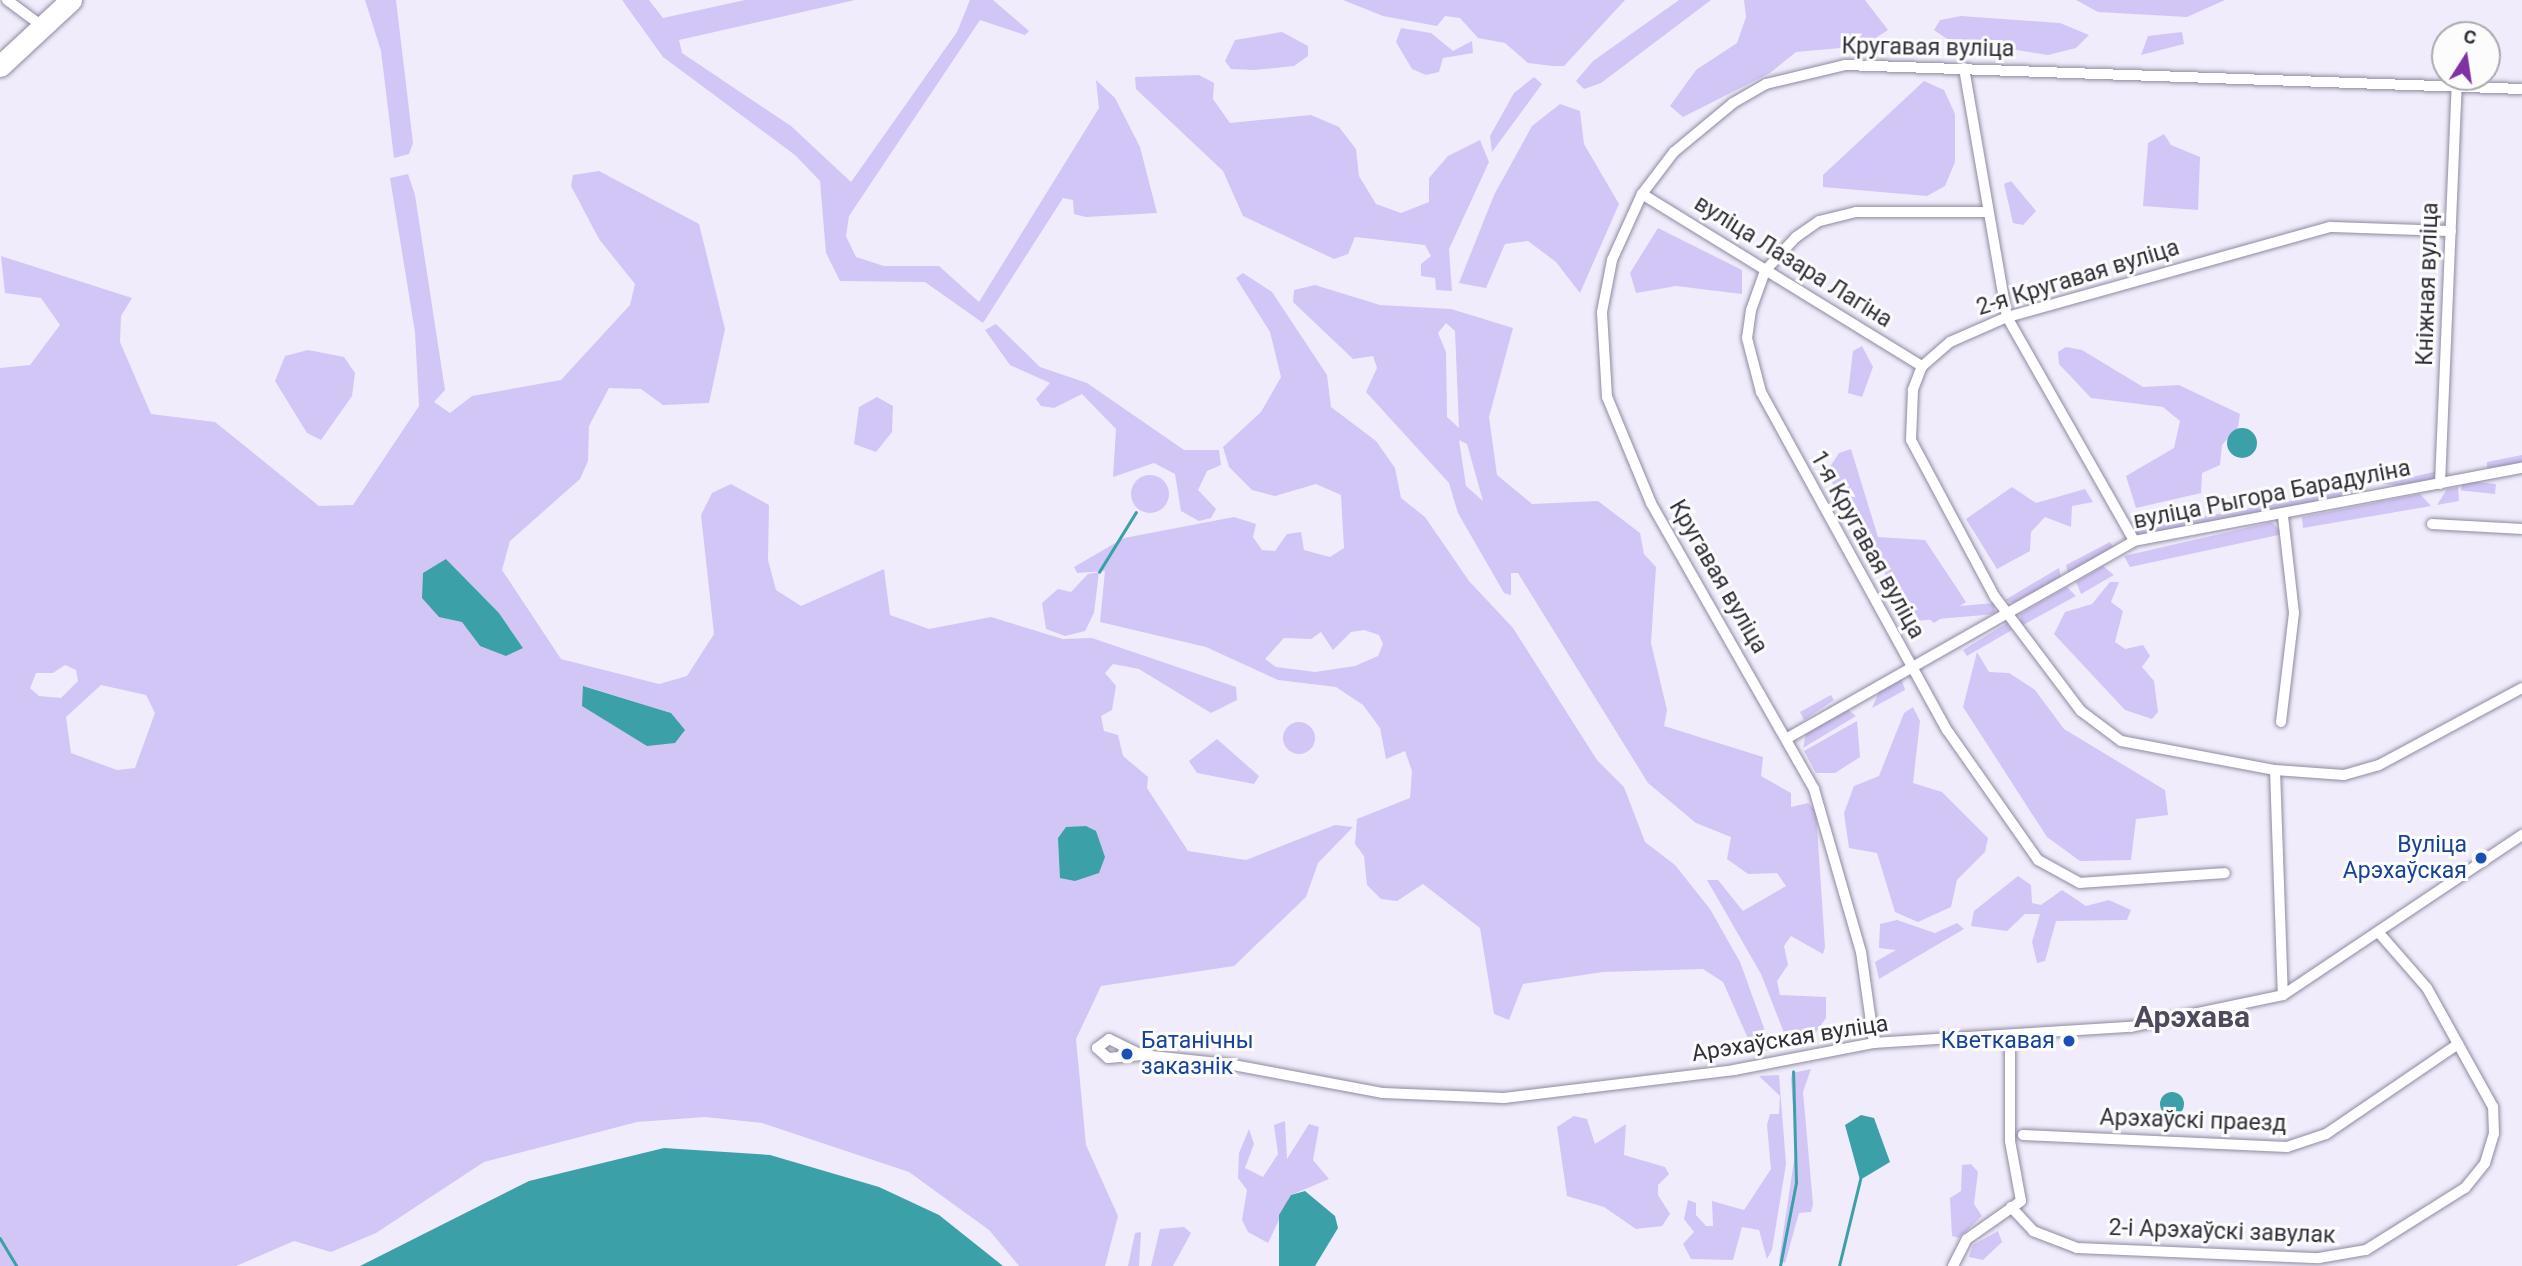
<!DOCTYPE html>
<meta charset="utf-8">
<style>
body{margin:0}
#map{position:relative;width:2522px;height:1266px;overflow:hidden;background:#f0ecfb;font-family:Roboto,sans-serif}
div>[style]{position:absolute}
.green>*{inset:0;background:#d2c6f6;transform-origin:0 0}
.round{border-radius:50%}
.water>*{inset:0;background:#3ca0a9}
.stream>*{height:2.5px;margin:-1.25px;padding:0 1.25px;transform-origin:1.25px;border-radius:1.25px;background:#3ca0a9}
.roads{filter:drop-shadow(0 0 2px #8f8aa0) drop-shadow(0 0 2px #8f8aa0)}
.street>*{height:10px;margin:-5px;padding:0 5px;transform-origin:5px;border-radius:5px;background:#fff}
.highway>*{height:21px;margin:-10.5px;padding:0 10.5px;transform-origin:10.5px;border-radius:10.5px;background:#fff}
.dots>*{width:19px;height:19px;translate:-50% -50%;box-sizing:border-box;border:4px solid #fcfcfc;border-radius:50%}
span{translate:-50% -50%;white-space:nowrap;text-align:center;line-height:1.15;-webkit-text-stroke:6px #fcfcfc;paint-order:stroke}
.street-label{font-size:23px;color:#312f38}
.transit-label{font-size:23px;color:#164399}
.right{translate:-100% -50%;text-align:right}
.left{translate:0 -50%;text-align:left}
.district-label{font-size:30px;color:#4f4a5e;font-weight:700}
.north{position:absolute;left:2431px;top:21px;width:70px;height:70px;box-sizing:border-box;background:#fcfcfc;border:2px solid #abaaae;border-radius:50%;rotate:12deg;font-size:19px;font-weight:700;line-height:28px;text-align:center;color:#312f38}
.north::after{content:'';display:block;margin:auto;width:24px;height:32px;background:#7e32a3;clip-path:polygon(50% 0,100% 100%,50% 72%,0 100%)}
</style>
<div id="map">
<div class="green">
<div style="clip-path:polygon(365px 0,396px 0,413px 143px,409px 154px,394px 158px,381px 51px)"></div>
<div style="clip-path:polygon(622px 0,649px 0,663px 18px,745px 0,855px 0,679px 40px,682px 53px,791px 126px,851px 182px,957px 32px,970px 0,993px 0,1029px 31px,1025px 35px,980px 20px,849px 216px,846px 236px,856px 257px,884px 266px,939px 266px,979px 302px,1099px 108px,1096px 80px,1115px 98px,1140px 147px,1157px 213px,1086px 217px,1074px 214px,1073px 200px,1063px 198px,983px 323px,925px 282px,840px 281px,826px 253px,820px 181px,795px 155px,663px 57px)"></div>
<div style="clip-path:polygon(1343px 0,1625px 0,1564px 66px,1553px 66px,1528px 63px,1505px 43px,1478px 38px,1460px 18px,1445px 16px,1437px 26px,1383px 16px)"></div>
<div style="clip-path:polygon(1679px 0,1711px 0,1601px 83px,1584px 89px,1576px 81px,1593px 61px)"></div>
<div style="clip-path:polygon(1744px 0,1865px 0,1888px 30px,1863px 46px,1796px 52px,1770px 73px,1683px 117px,1670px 106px,1696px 70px,1737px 43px,1746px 17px)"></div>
<div style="clip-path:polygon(2076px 0,2225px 0,2187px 17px,2098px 12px)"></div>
<div style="clip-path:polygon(1961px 16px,2060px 23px,2089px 35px,2076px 48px,2048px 55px,1947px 39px,1934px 30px,1940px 20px)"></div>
<div style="clip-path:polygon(1401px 28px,1431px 33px,1453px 51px,1472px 41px,1473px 53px,1443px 58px,1439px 72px,1426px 75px,1412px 69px,1396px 42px)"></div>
<div style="clip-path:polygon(1282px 32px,1308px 46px,1308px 56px,1294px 66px,1254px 70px,1231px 69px,1225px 61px,1235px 40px)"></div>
<div style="clip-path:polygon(2182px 32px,2184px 44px,2141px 55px,2148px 36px)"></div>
<div style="clip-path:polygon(1199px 75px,1214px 83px,1213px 99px,1230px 123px,1311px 115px,1339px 127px,1356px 149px,1359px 176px,1376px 204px,1401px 213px,1429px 202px,1429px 178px,1448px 156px,1480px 140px,1489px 162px,1449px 249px,1452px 291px,1436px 290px,1435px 278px,1421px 276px,1421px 264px,1431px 256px,1425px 245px,1355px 237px,1348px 254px,1334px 259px,1243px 216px,1223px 171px,1136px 89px,1135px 77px)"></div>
<div style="clip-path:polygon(1534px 77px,1542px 84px,1492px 152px,1490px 136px,1514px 93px)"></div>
<div style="clip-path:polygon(1924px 81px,1944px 90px,1955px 114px,1955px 162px,1945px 186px,1927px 196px,1823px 187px,1823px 175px)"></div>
<div style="clip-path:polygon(1560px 104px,1580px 111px,1584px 144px,1619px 204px,1580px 293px,1556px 262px,1528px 241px,1505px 244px,1486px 288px,1459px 283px,1494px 195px,1532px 126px)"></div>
<div style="clip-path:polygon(2164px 134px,2171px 145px,2200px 157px,2198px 210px,2143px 206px,2148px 143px)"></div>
<div style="clip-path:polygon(evenodd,599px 171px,699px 224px,725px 329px,709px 403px,663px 405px,641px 389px,609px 388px,589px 426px,588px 461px,580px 479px,510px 541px,502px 570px,561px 659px,659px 684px,687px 676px,714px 634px,701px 515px,712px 493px,731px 484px,769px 505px,768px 560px,776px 590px,801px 606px,884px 569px,890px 615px,929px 629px,991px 617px,1063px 639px,1092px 638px,1236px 687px,1237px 700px,1211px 713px,1139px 669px,1113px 664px,1105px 673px,1116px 686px,1112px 710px,1101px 716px,1104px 731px,1118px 735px,1123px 756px,1148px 777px,1147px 788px,1188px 851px,1246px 860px,1335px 825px,1353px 827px,1318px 863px,1306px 897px,1234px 966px,1101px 986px,1076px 1039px,1086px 1145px,1118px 1216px,1105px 1266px,1019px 1266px,989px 1230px,909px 1172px,762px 1123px,705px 1117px,637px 1122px,484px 1162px,376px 1233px,331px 1252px,294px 1241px,236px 1266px,0 1266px,0 368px,30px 365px,60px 325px,41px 298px,5px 293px,1px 256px,132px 298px,121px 316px,120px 342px,151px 414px,215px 422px,319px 506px,353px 505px,419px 406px,415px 332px,390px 178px,408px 174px,415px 195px,445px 390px,434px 402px,450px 413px,472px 396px,561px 380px,630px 305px,635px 284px,599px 239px,571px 186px,573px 175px,599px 171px,446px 559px,499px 613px,523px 648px,480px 646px,462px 621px,446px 559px,599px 171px,65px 665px,76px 670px,78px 681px,61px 698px,39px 696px,30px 688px,36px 673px,53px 673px,65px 665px,599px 171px,101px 685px,146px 695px,155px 713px,135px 768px,117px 770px,71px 753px,66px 717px,101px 685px,599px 171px,584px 686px,671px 713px,647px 746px,584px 686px)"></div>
<div style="clip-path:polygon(2011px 181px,2036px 211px,2023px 225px,2013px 223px,2004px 184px)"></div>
<div style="clip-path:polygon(1658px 228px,1742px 270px,1742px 294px,1676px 286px,1636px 293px,1630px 273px)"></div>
<div style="clip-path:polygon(evenodd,1243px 273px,1272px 292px,1327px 375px,1331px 407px,1376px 441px,1395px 468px,1401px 498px,1425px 517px,1469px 581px,1513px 628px,1597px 760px,1624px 787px,1645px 842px,1675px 865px,1710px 909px,1740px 962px,1772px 1050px,1754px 1052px,1723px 982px,1703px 969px,1603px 972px,1523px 984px,1509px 1020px,1494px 1014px,1480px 928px,1423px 884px,1397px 901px,1381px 899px,1367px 885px,1364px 856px,1355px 844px,1357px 819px,1410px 798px,1412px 771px,1405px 751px,1386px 759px,1380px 728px,1363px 705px,1336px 687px,1278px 680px,1206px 647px,1100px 622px,1105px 571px,1077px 573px,1074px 567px,1124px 538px,1234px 517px,1256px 524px,1253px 537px,1262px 550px,1275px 551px,1287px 534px,1301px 532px,1304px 550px,1330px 557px,1344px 548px,1341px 495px,1316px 484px,1275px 496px,1252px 490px,1229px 467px,1223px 447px,1261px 412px,1281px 377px,1270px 332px,1236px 278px,1243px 273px,1364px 630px,1379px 635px,1383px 644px,1378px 656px,1355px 666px,1315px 672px,1276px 667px,1265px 659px,1284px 638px,1311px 639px,1321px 632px,1333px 650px,1351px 632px,1364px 630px)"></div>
<div style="clip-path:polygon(evenodd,1315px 285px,1380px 305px,1451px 309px,1513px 328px,1489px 417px,1497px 475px,1532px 504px,1598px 501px,1640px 533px,1644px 554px,1656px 567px,1651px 643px,1667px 710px,1664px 726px,1763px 757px,1761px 776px,1791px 793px,1791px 807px,1808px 803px,1816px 811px,1825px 947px,1823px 954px,1791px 936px,1784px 946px,1788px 965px,1777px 981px,1780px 995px,1826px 997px,1826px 1018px,1807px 1045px,1788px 1043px,1761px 974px,1707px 880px,1718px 880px,1743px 911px,1786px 886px,1777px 873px,1748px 874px,1727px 859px,1731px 837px,1696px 823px,1648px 783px,1518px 573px,1511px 573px,1511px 595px,1504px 593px,1458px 513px,1449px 483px,1366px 392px,1377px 368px,1373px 356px,1353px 359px,1293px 302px,1294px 290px,1315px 285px,1446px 323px,1455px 331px,1459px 428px,1447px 417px,1446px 352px,1438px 333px,1446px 323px,1315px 285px,1459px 440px,1467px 444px,1483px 501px,1466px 486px,1459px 440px)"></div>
<div style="clip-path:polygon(996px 324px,1040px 367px,1087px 383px,1184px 450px,1219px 450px,1221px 465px,1207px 471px,1198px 490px,1216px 509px,1211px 518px,1199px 521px,1181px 511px,1175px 474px,1154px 463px,1113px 477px,1116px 429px,1082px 394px,1054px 408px,1041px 406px,1036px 399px,1050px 383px,1010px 365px,985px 330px)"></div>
<div style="clip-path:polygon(1862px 346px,1873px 367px,1862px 397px,1848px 393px,1853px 351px)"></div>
<div style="clip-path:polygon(2066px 347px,2082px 350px,2143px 387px,2179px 385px,2240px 414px,2238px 427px,2222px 445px,2220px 465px,2202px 473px,2201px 493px,2136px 508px,2126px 476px,2174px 448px,2180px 421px,2163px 407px,2091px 398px,2059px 364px,2058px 352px)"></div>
<div style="clip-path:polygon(308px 350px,344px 357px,355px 373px,352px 396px,321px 440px,307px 433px,275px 381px,285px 356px)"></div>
<div style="clip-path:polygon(877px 397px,893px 406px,892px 432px,876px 452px,854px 444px,859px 407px)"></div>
<div style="clip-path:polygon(1851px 449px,1878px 537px,1925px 540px,1966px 602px,1934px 623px,1889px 584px,1878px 555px,1826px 473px,1839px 453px)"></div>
<div style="clip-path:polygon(2522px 455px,2522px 465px,2487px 468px,2487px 462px)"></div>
<div style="clip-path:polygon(2438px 471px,2435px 479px,2411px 486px,2382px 484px)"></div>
<div class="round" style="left:1131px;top:475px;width:38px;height:38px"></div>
<div style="left:2496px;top:484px;width:10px;height:34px;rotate:96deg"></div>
<div style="clip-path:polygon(2012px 487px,2036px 503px,2085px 489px,2093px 502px,2072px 506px,2071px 527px,2045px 517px,2031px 532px,2030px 551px,1997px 569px,1966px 519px)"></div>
<div style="clip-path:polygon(2458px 487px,2459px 501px,2437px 505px,2447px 489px)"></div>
<div style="clip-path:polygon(2356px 489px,2332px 501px,2135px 536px,2130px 530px)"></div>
<div style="clip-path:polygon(2420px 494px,2431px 506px,2303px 528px,2302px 517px)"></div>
<div style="clip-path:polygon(2272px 522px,2283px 534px,2130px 567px,2124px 556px)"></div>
<div style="clip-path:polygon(2110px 542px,2114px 548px,2068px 573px,2066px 565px)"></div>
<div style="clip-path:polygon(2103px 566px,2114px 575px,2081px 594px,2076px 582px)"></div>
<div style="clip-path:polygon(2059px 568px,2061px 577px,2013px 603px,2005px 600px)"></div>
<div style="clip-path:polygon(1099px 572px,1094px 613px,1085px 631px,1065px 636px,1046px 629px,1042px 603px,1058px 589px,1071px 592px,1088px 574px)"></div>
<div style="clip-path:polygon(2110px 582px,2119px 582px,2111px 602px,2123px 611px,2115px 642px,2125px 649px,2143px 645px,2150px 656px,2142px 667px,2154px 681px,2158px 712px,2152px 719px,2125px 710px,2054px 634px,2065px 612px,2092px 604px)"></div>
<div style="clip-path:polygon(2067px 587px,2076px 596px,2021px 626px,2020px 614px)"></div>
<div style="left:1994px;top:603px;width:11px;height:80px;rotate:85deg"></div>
<div style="clip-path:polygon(2007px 623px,2012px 630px,1967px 656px,1963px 650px)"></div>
<div style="clip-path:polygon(1977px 652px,1989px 672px,2009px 673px,2035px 690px,2064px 729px,2165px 790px,2168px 815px,2136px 819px,2131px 860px,2080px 861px,2047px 837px,1963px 707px)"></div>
<div style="clip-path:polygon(1901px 677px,1905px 690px,1872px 708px,1880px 690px)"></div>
<div style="clip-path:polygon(1831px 695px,1834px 700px,1804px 720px,1800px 712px)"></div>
<div style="clip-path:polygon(1913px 707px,1920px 721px,1913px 783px,1942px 792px,1988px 838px,1985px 852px,1957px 880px,1951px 907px,1918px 922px,1895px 912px,1877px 853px,1849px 848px,1844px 813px,1854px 786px,1879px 776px,1904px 713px)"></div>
<div style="clip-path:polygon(1847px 709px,1856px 716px,1803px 748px,1806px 734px)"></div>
<div style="clip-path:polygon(1857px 721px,1860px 757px,1835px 773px,1816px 773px,1804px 751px)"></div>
<div class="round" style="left:1283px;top:722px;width:32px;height:32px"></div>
<div style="clip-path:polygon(1217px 739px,1259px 776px,1254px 784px,1197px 773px,1189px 761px)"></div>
<div style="clip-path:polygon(2018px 876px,2031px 885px,2032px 903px,2041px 905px,2062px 890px,2086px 906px,2109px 900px,2131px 910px,2127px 920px,2056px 921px,2045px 961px,2037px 963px,2032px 942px,2040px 914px,2025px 914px,2007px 931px,1971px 926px,1974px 911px)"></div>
<div style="clip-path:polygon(1897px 920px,1935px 933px,1957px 923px,1964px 929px,1879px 979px,1875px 962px,1896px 950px,1879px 948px,1880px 924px)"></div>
<div style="clip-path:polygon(1811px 1069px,1803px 1092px,1813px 1204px,1811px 1212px,1799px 1213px,1785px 1263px,1779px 1261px,1796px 1147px,1791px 1079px,1792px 1073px)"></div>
<div style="clip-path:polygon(1779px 1075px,1786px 1164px,1772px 1250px,1767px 1259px,1759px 1230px,1742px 1227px,1733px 1260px,1691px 1259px,1683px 1244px,1694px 1232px,1684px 1219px,1688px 1200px,1696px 1203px,1696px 1215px,1706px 1226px,1713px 1226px,1712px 1201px,1744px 1210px,1771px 1169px,1767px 1125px,1770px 1114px,1779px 1114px,1780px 1096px,1759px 1076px)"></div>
<div style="clip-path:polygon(1574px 1116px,1587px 1119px,1595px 1144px,1626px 1124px,1624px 1155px,1665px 1167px,1669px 1174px,1658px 1185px,1658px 1195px,1670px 1214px,1662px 1226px,1636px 1229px,1604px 1207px,1567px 1196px,1557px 1127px)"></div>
<div style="clip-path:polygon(1285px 1121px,1287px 1159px,1309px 1124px,1319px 1127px,1313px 1160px,1329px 1179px,1291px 1195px,1268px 1243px,1248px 1232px,1242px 1220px,1247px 1190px,1238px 1178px,1239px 1153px,1249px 1129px,1254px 1144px,1245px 1168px,1263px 1177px,1278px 1154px,1274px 1125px)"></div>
<div style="clip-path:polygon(1971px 1164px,1978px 1172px,1974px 1204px,1982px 1216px,1959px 1238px,1952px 1236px,1950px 1198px,1961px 1191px,1962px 1165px)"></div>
<div style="clip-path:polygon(1184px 1227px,1191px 1233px,1173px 1266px,1151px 1266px,1160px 1229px)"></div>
<div style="clip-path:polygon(1998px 1231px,2002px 1242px,1983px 1260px,1969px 1257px,1973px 1245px)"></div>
<div style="clip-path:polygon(1141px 1232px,1139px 1266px,1128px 1266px,1135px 1233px)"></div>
</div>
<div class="water">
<div class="round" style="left:2227px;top:428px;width:30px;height:30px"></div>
<div style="clip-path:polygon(446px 559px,499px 613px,523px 648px,506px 656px,480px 646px,462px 622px,439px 617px,422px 598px,423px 573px)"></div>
<div style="clip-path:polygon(583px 686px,671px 713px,685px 730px,675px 743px,647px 746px,582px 706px)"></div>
<div style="clip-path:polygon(1086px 826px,1096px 831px,1105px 857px,1099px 873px,1075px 881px,1060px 878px,1058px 838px,1066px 827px)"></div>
<div class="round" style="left:2160px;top:1092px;width:24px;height:24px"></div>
<div style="clip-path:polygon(1861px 1115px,1874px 1118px,1890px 1162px,1860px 1180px,1845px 1125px)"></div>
<div style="clip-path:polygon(664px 1148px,770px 1155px,879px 1187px,939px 1215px,1003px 1266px,360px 1266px,529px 1181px)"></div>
<div style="clip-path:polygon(1305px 1191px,1335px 1216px,1338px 1228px,1315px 1266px,1279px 1266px,1279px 1215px,1291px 1195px)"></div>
</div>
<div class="stream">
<div style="left:1099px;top:572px;width:70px;rotate:-58.3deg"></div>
<div style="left:0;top:1238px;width:33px;rotate:59deg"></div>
<div style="left:1780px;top:1266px;width:85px;rotate:-79.1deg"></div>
<div style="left:1796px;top:1183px;width:111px;rotate:-91.5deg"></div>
<div style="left:1839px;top:1266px;width:89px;rotate:-76.3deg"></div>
</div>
<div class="roads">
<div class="street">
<div style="left:7px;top:0;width:44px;rotate:36.6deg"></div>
<div style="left:1964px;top:68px;width:253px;rotate:80.2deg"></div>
<div style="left:2007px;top:317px;width:257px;rotate:60.4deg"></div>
<div style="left:1642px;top:194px;width:329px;rotate:31.6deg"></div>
<div style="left:1986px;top:212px;width:130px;rotate:180deg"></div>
<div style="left:1856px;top:212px;width:38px;rotate:166deg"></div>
<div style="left:1819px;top:221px;width:28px;rotate:145deg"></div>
<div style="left:1796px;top:237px;width:46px;rotate:132.4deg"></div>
<div style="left:1765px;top:271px;width:41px;rotate:109.7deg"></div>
<div style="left:1751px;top:310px;width:28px;rotate:98deg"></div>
<div style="left:1747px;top:338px;width:56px;rotate:75.5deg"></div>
<div style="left:1761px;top:392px;width:386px;rotate:61.2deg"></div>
<div style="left:1947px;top:730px;width:159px;rotate:55deg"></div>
<div style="left:2038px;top:860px;width:48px;rotate:28.7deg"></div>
<div style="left:2080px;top:883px;width:145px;rotate:-3.9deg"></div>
<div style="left:2451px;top:231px;width:121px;rotate:-178.1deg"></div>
<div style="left:2330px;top:227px;width:335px;rotate:164.4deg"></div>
<div style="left:2007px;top:317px;width:62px;rotate:156.3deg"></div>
<div style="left:1950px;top:342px;width:37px;rotate:139deg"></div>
<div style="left:1922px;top:366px;width:26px;rotate:111deg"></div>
<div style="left:1913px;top:390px;width:50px;rotate:92.3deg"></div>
<div style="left:1911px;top:440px;width:178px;rotate:61.9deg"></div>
<div style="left:1995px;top:597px;width:143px;rotate:53deg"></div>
<div style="left:2081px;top:711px;width:50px;rotate:36.9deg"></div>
<div style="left:2121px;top:741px;width:157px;rotate:10.7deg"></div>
<div style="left:2275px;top:770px;width:69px;rotate:4.1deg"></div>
<div style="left:2344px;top:775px;width:36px;rotate:-16deg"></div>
<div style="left:2379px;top:765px;width:162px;rotate:-28.3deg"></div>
<div style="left:2440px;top:484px;width:398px;rotate:-87.6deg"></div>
<div style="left:2432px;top:524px;width:90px;rotate:3.2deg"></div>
<div style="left:2281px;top:722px;width:110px;rotate:-83.2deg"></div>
<div style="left:2294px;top:613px;width:98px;rotate:-96.5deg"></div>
<div style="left:1786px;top:739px;width:400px;rotate:-29.6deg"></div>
<div style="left:2134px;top:541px;width:395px;rotate:-10.7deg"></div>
<div style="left:2275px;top:770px;width:225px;rotate:88deg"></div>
<div style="left:1874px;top:1043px;width:92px;rotate:-98.1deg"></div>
<div style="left:1861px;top:952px;width:170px;rotate:-106.1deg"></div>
<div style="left:1814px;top:789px;width:329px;rotate:-119.7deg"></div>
<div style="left:1651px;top:503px;width:115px;rotate:-112.5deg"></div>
<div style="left:1607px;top:397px;width:85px;rotate:-93.4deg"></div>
<div style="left:1602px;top:312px;width:53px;rotate:-79.1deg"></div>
<div style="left:1612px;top:260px;width:72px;rotate:-65.6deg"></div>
<div style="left:1642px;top:194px;width:53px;rotate:-52.7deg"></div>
<div style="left:1674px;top:152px;width:77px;rotate:-39.7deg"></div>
<div style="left:1733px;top:103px;width:38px;rotate:-30deg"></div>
<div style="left:1766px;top:84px;width:81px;rotate:-13.5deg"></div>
<div style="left:1845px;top:65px;width:677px;rotate:2.03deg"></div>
<div style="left:1142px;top:1055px;width:34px;rotate:175deg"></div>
<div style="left:1108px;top:1058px;width:15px;rotate:-138deg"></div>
<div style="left:1097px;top:1048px;width:15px;rotate:-37deg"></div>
<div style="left:1109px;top:1039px;width:37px;rotate:26deg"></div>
<div style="left:1142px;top:1055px;width:86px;rotate:6deg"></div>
<div style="left:1228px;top:1064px;width:158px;rotate:10.6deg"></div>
<div style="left:1383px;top:1093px;width:121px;rotate:2.4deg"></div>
<div style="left:1504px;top:1098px;width:232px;rotate:-6.9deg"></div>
<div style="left:1734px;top:1070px;width:143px;rotate:-10.9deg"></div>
<div style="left:1874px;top:1043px;width:256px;rotate:-3.6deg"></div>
<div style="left:2130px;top:1027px;width:156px;rotate:-11.8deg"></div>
<div style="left:2283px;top:995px;width:288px;rotate:-33.8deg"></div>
<div style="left:2023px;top:1135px;width:264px;rotate:2.6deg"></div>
<div style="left:2287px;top:1147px;width:41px;rotate:-18.4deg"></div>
<div style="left:2326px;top:1134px;width:160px;rotate:-34.3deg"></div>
<div style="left:2011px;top:1207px;width:33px;rotate:47deg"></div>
<div style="left:2033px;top:1231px;width:47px;rotate:21.1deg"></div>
<div style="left:2077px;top:1248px;width:242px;rotate:2.4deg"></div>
<div style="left:2319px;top:1258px;width:48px;rotate:-9.7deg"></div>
<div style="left:2366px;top:1250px;width:117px;rotate:-32.1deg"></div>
<div style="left:2465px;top:1188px;width:32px;rotate:-51deg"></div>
<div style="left:2485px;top:1163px;width:30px;rotate:-73deg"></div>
<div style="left:2494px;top:1134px;width:27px;rotate:-92deg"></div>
<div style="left:2493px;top:1107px;width:136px;rotate:-119deg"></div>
<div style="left:2427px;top:988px;width:72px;rotate:-131deg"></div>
<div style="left:1953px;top:1266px;width:30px;rotate:-63deg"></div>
<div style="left:1967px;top:1239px;width:66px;rotate:-35.1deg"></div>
<div style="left:2021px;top:1201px;width:61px;rotate:-100.4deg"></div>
<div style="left:2010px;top:1141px;width:103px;rotate:-90deg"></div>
</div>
<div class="highway">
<div style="left:0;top:66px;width:97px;rotate:-42.9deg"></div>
</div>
</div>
<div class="dots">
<div style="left:2481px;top:858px;background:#1a4fb4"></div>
<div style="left:2069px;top:1041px;background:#1a4fb4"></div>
<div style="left:1127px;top:1054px;background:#1a4fb4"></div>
</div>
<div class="street-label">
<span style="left:1928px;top:48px;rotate:1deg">Кругавая вуліца</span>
<span style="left:1793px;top:262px;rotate:32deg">вуліца Лазара Лагіна</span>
<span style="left:2078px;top:278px;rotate:-17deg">2-я Кругавая вуліца</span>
<span style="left:2428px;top:284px;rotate:-88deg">Кніжная вуліца</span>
<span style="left:2272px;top:495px;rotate:-11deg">вуліца Рыгора Барадуліна</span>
<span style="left:1867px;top:545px;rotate:61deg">1-я Кругавая вуліца</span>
<span style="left:1718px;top:577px;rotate:60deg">Кругавая вуліца</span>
<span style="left:1790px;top:1039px;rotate:-9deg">Арэхаўская вуліца</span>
<span style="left:2193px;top:1121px;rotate:2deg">Арэхаўскі праезд</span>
<span style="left:2222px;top:1232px;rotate:2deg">2-і Арэхаўскі завулак</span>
</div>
<div class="transit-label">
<span class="right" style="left:2467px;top:858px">Вуліца<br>Арэхаўская</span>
<span class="left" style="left:1141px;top:1054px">Батанічны<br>заказнік</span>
<span class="right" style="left:2055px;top:1041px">Кветкавая</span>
</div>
<div class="district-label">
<span style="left:2192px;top:1017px">Арэхава</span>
</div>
<div class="north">С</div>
</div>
